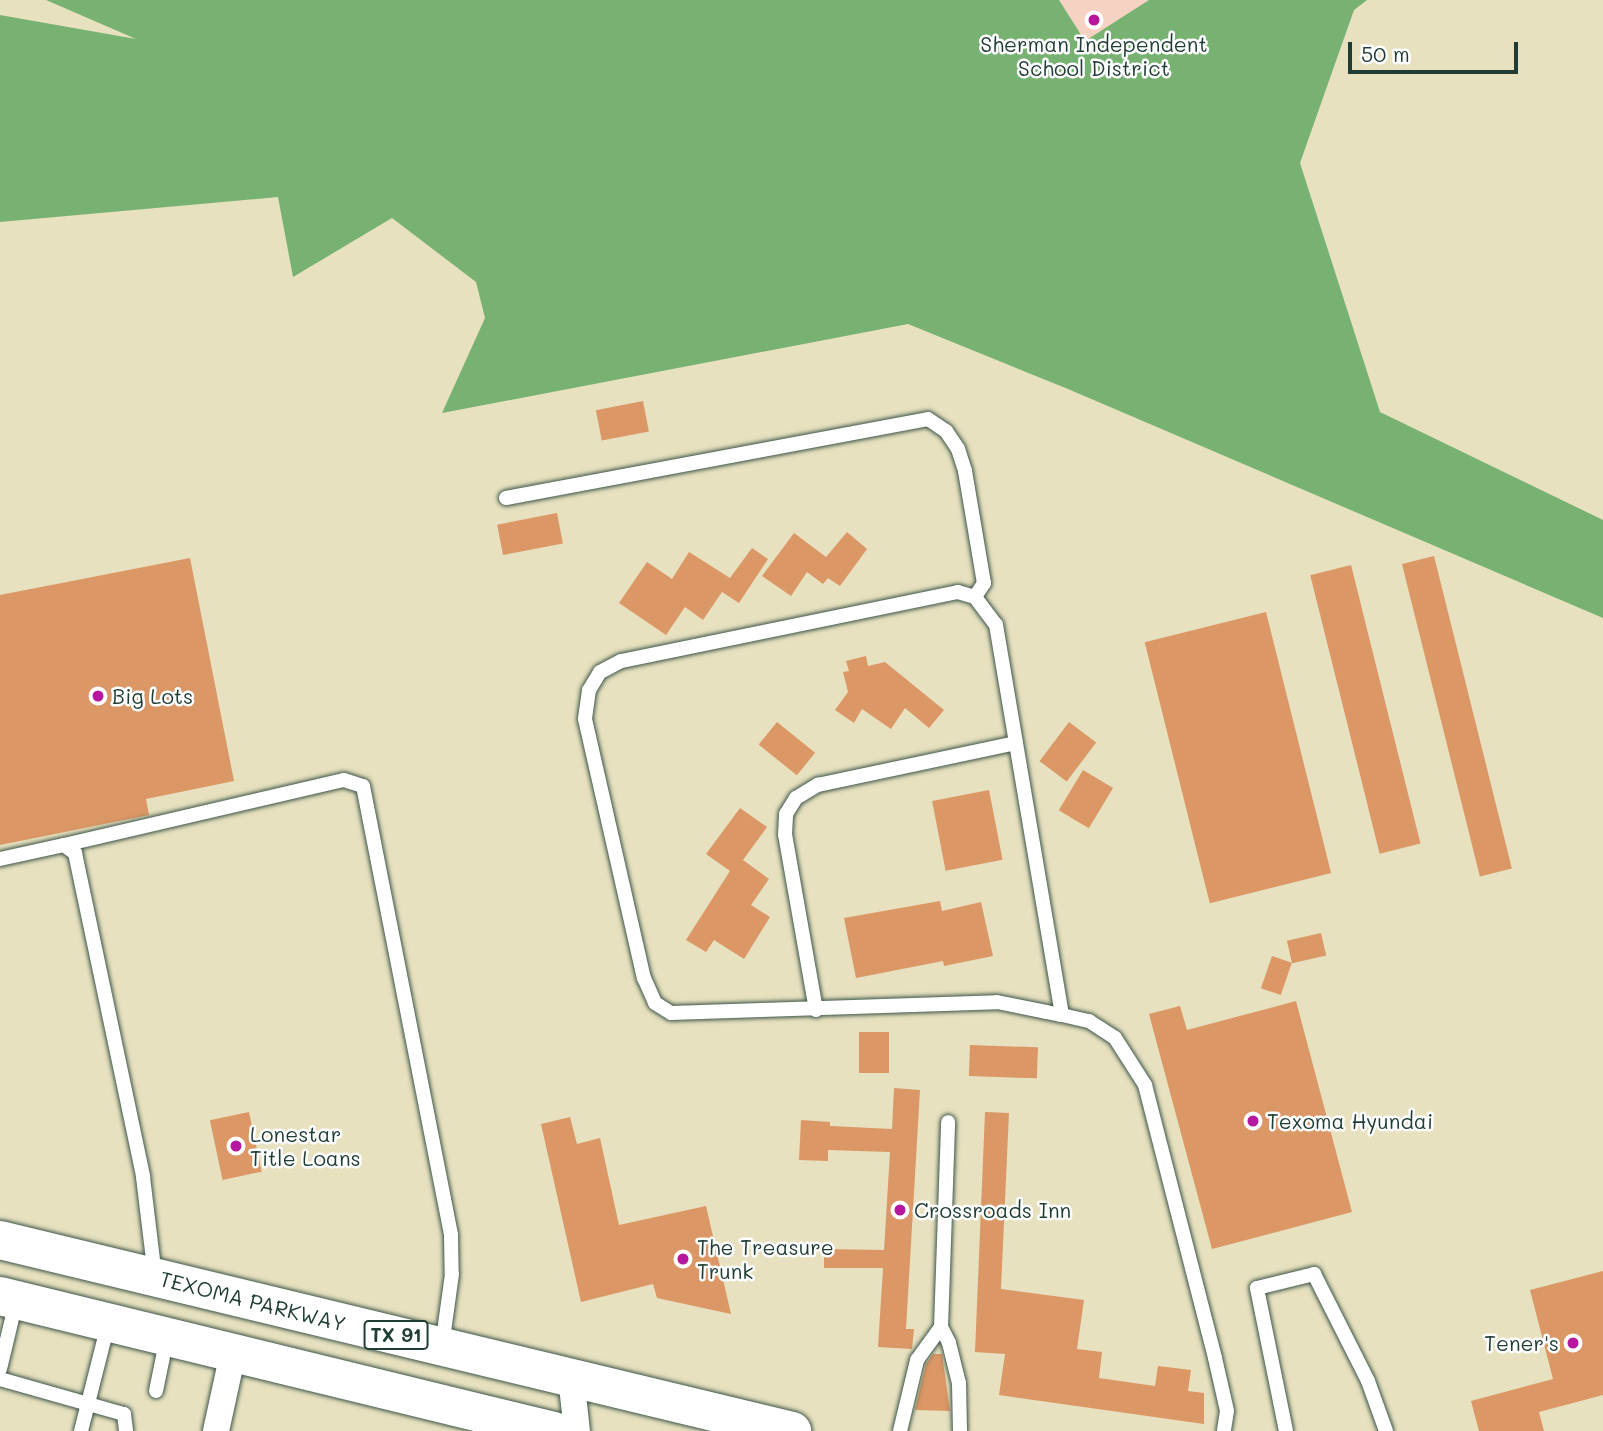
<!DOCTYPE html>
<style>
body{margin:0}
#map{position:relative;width:1603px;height:1431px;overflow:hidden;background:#e7e1bf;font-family:Mali,sans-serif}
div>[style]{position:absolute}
.built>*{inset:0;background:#f5d2c2}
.forest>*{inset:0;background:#78b272}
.building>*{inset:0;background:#db9765;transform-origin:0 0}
.roads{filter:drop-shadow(0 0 2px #3d5649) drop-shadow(0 0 2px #3d5649)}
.service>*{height:14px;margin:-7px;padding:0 7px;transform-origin:7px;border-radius:7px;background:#fff}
.minor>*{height:26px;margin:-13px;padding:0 13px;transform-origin:13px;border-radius:13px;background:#fff}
.primary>*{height:38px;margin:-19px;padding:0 19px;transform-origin:19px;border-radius:19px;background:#fff}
.dots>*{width:19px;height:19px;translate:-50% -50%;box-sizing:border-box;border:4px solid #fff;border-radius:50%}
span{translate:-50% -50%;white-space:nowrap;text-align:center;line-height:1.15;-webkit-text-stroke:5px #fff;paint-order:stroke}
.shield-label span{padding:2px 5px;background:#fff;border:2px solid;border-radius:5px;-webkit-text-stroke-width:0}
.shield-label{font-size:19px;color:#1f3d34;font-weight:700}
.poi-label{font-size:21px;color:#1f3d34}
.left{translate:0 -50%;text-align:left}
.right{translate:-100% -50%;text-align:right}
.street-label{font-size:21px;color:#1f3d34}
.scale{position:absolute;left:1348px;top:42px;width:170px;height:32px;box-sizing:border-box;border:4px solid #1f3d34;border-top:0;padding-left:9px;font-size:21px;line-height:24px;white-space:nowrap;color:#1f3d34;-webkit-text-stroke:5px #fff;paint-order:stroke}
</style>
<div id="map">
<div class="built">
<div style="clip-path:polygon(1059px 0,1149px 0,1085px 41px)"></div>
</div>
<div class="forest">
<div style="clip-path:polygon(46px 0,1059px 0,1085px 41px,1149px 0,1367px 0,1354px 10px,1300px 163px,1380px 412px,1603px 520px,1603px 618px,1068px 389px,908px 324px,442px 413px,485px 318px,476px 282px,392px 218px,293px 277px,278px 197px,0 222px,0 15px,136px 39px)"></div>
</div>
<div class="building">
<div style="left:643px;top:401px;width:31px;height:48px;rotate:79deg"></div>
<div style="left:557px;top:513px;width:31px;height:61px;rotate:79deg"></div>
<div style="clip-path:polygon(847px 532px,867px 549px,840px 586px,828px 578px,823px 584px,807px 572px,791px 596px,762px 576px,794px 533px,826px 557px)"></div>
<div style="clip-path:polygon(752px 548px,768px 559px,739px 603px,722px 592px,703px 620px,685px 607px,666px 635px,619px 603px,647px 562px,672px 579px,689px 552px,730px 578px)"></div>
<div style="left:1434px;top:556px;width:322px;height:33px;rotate:76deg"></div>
<div style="clip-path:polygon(190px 558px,234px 781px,146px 799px,149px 815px,0 845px,0 595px)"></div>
<div style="left:1351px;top:565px;width:287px;height:42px;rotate:76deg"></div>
<div style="left:1266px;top:612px;width:269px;height:125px;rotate:76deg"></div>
<div style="clip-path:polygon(866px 656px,868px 666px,885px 662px,944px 710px,929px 728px,905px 708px,891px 729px,862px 709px,854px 723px,835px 710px,848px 692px,843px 672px,849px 671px,846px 661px)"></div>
<div style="left:777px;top:722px;width:49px;height:29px;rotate:39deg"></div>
<div style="left:1069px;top:722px;width:34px;height:49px;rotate:37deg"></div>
<div style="left:1083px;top:770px;width:35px;height:47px;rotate:31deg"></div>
<div style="left:989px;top:790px;width:71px;height:58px;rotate:79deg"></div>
<div style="clip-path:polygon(740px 808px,767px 827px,743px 860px,769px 879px,751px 905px,770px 917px,744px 959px,714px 940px,706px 952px,686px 940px,730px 871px,706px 854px)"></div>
<div style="clip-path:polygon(940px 901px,942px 911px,981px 902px,993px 956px,944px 966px,943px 961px,856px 978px,844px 918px)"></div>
<div style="left:1321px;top:933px;width:23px;height:35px;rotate:77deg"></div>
<div style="left:1272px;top:956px;width:21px;height:34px;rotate:19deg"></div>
<div style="clip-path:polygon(1296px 1001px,1352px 1212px,1212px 1249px,1149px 1014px,1180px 1006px,1187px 1030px)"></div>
<div style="left:889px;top:1032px;width:41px;height:30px;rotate:90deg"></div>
<div style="left:970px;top:1045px;width:68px;height:31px;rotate:2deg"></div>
<div style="clip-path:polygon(894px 1088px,920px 1090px,906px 1329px,914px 1329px,912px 1349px,878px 1347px,883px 1268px,824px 1268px,824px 1249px,884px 1250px,890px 1152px,828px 1150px,828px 1161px,799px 1160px,801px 1120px,830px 1122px,830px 1126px,892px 1129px)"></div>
<div style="left:249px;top:1112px;width:61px;height:40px;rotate:78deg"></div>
<div style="clip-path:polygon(985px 1112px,1009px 1113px,1001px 1289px,1084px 1300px,1077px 1349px,1102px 1352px,1099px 1378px,1155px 1386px,1158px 1366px,1191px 1370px,1188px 1391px,1204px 1393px,1204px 1424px,999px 1395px,1005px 1354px,975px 1352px)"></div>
<div style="clip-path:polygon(570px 1117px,577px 1144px,600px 1138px,619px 1225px,706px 1206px,731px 1314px,657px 1298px,653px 1284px,581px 1302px,541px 1124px)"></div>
<div style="clip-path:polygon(1603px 1271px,1603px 1395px,1539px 1412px,1544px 1431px,1479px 1431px,1471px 1401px,1553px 1379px,1530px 1290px)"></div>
<div style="clip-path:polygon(933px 1354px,942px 1354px,950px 1411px,915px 1410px,926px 1364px)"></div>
</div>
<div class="roads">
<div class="service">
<div style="left:506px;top:498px;width:429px;rotate:-10.6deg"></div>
<div style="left:928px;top:419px;width:22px;rotate:34deg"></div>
<div style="left:946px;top:431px;width:22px;rotate:56deg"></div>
<div style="left:958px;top:449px;width:23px;rotate:72deg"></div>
<div style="left:965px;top:471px;width:114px;rotate:80.4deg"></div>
<div style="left:984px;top:583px;width:17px;rotate:123deg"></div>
<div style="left:64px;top:845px;width:287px;rotate:-13.1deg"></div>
<div style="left:344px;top:780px;width:20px;rotate:18deg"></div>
<div style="left:363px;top:786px;width:458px;rotate:78.9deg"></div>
<div style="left:451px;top:1235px;width:39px;rotate:89deg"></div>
<div style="left:452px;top:1274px;width:73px;rotate:97.9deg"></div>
<div style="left:0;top:859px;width:66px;rotate:-12.3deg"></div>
<div style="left:64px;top:845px;width:14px;rotate:36deg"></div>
<div style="left:75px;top:853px;width:331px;rotate:78.1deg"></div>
<div style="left:143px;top:1177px;width:100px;rotate:83.1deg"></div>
<div style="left:816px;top:1010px;width:178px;rotate:-100deg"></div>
<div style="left:785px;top:835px;width:21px;rotate:-87deg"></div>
<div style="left:786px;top:814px;width:19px;rotate:-58deg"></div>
<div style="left:796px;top:798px;width:26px;rotate:-31deg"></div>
<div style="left:818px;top:785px;width:202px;rotate:-12deg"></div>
<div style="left:1062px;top:1015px;width:396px;rotate:-99.6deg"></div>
<div style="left:996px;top:625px;width:35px;rotate:-127deg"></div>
<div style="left:975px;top:597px;width:18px;rotate:-164deg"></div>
<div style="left:958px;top:592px;width:344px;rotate:168.4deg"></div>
<div style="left:621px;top:661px;width:24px;rotate:152deg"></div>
<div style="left:600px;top:672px;width:21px;rotate:121deg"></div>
<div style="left:589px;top:690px;width:29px;rotate:98deg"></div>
<div style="left:585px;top:719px;width:266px;rotate:77.2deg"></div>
<div style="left:644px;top:978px;width:27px;rotate:66deg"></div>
<div style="left:655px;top:1003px;width:19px;rotate:32deg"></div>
<div style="left:671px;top:1013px;width:326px;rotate:-1.9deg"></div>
<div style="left:997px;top:1002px;width:50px;rotate:11.5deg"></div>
<div style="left:1046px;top:1012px;width:16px;rotate:11deg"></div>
<div style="left:1062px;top:1015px;width:28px;rotate:13deg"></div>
<div style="left:1089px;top:1021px;width:31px;rotate:33deg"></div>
<div style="left:1115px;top:1038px;width:56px;rotate:57.4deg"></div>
<div style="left:1145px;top:1085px;width:282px;rotate:75.6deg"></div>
<div style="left:1215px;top:1358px;width:54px;rotate:77.2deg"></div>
<div style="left:1227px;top:1411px;width:20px;rotate:99deg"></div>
<div style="left:941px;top:1327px;width:205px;rotate:-88deg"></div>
<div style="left:0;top:1369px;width:69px;rotate:-76.6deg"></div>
<div style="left:0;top:1379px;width:129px;rotate:15.8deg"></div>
<div style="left:124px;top:1414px;width:17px;rotate:83deg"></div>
<div style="left:156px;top:1391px;width:55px;rotate:-78.5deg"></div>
<div style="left:81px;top:1431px;width:110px;rotate:-75.8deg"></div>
<div style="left:900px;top:1431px;width:73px;rotate:-76.5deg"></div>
<div style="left:917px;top:1360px;width:41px;rotate:-54deg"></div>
<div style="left:941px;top:1327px;width:18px;rotate:63deg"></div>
<div style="left:949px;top:1343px;width:41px;rotate:76deg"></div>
<div style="left:959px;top:1383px;width:48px;rotate:88.8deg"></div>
<div style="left:1286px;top:1431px;width:146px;rotate:-101.5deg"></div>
<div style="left:1257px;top:1288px;width:59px;rotate:-13.8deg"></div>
<div style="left:1314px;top:1274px;width:120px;rotate:63.2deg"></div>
<div style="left:1368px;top:1381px;width:53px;rotate:70.2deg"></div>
</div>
<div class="minor">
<div style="left:571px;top:1377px;width:54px;rotate:83.7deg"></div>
<div style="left:216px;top:1431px;width:80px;rotate:-77.7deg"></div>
</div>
<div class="primary">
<div style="left:0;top:1240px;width:815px;rotate:13.56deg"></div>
<div style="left:0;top:1296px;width:570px;rotate:13.7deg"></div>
</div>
</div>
<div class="dots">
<div style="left:1094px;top:20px;background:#b5179e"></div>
<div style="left:98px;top:696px;background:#b5179e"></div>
<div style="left:1253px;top:1121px;background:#b5179e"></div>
<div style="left:236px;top:1146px;background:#b5179e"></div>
<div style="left:900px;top:1210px;background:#b5179e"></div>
<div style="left:683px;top:1259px;background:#b5179e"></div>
<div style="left:1573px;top:1343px;background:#b5179e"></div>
</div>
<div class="shield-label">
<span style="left:396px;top:1335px">TX 91</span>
</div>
<div class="poi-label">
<span style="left:1094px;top:56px">Sherman Independent<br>School District</span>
<span class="left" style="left:112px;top:696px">Big Lots</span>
<span class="left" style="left:1267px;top:1121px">Texoma Hyundai</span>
<span class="left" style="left:250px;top:1146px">Lonestar<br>Title Loans</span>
<span class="left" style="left:914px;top:1210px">Crossroads Inn</span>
<span class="left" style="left:697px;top:1259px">The Treasure<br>Trunk</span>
<span class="right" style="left:1559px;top:1343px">Tener's</span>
</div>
<div class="street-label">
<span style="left:253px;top:1301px;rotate:14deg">TEXOMA PARKWAY</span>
</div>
<div class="scale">50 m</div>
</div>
